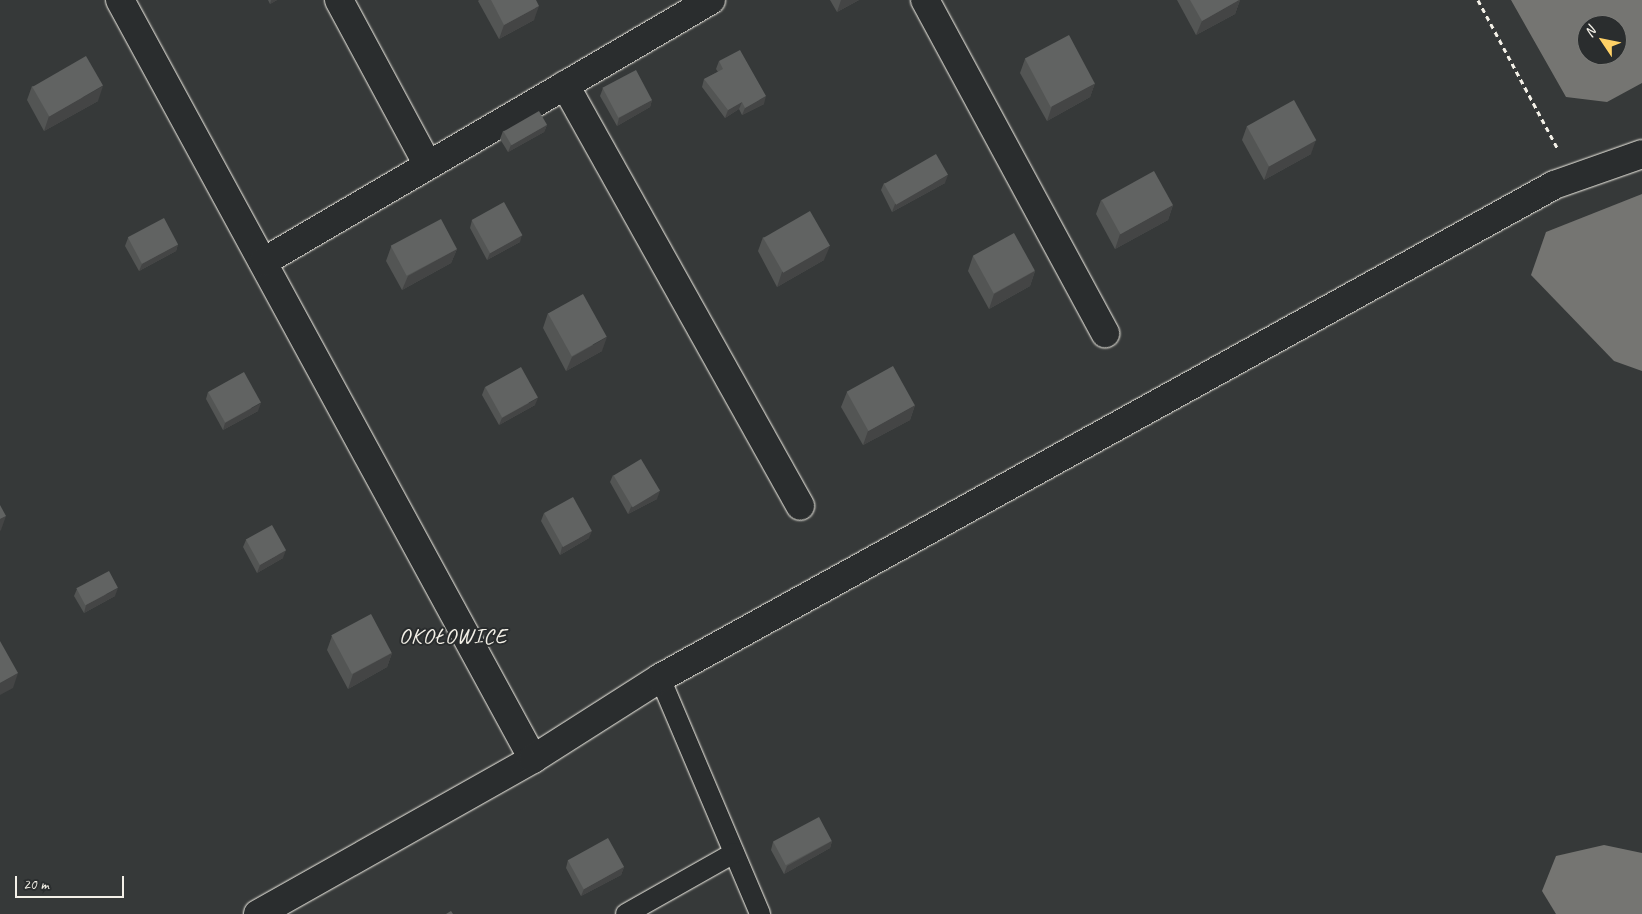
<!DOCTYPE html>
<meta charset="utf-8">
<style>
body{margin:0}
#map{position:relative;width:1642px;height:914px;overflow:hidden;background:#363939;font-family:Caveat,sans-serif}
div>[style]{position:absolute}
.water>*{inset:0;background:#757572}
.path>*{height:3px;margin-top:-1.5px;transform-origin:0;background:repeating-linear-gradient(90deg,#f4f1e8 0 5px,transparent 0 9px)}
.roads{filter:drop-shadow(0 0 1px #f4f1e8) drop-shadow(0 0 1px #f4f1e8)}
.lane>*{height:20px;margin:-10px;padding:0 10px;transform-origin:10px;border-radius:10px;background:#2a2d2e}
.street>*{height:28px;margin:-14px;padding:0 14px;transform-origin:14px;border-radius:14px;background:#2a2d2e}
.wall>*{inset:0;background:#535554}
.shaded-wall>*{inset:0;background:#444545}
.building>*{inset:0;background:#616362;transform-origin:0 0}
span{translate:-50% -50%;white-space:nowrap;text-align:center;line-height:1.15;-webkit-text-stroke:4px #2a2d2e;paint-order:stroke}
.quarter-label{font-size:22px;color:#f4f1e8;letter-spacing:1px}
.north{position:absolute;left:1577px;top:15px;width:50px;height:50px;box-sizing:border-box;background:#2a2d2e;border:1px solid #7b7b78;border-radius:50%;rotate:304deg;font-size:14px;font-weight:700;line-height:20px;text-align:center;color:#f4f1e8}
.north::after{content:'';display:block;margin:auto;width:18px;height:22px;background:#ffd166;clip-path:polygon(50% 0,100% 100%,50% 72%,0 100%)}
.scale{position:absolute;left:15px;top:876px;width:109px;height:22px;box-sizing:border-box;border:2px solid #f4f1e8;border-top:0;padding-left:6px;font-size:15px;line-height:18px;white-space:nowrap;color:#f4f1e8;-webkit-text-stroke:4px #2a2d2e;paint-order:stroke}
</style>
<div id="map">
<div class="water">
<div style="clip-path:polygon(evenodd,1511px 0,1642px 0,1642px 83px,1607px 102px,1566px 97px,1511px 0,1587px 25px,1617px 25px,1617px 55px,1587px 55px,1587px 25px)"></div>
<div style="clip-path:polygon(1642px 194px,1642px 371px,1614px 361px,1531px 275px,1546px 232px)"></div>
<div style="clip-path:polygon(1604px 845px,1642px 853px,1642px 914px,1556px 914px,1542px 891px,1556px 856px)"></div>
</div>
<div class="path">
<div style="left:1478px;top:0;width:169px;rotate:61.8deg"></div>
</div>
<div class="roads">
<div class="lane">
<div style="left:660px;top:678px;width:256px;rotate:67deg"></div>
<div style="left:626px;top:914px;width:124px;rotate:-29.5deg"></div>
</div>
<div class="street">
<div style="left:120px;top:0;width:864px;rotate:61.45deg"></div>
<div style="left:339px;top:0;width:187px;rotate:61.7deg"></div>
<div style="left:925px;top:0;width:379px;rotate:61.6deg"></div>
<div style="left:565px;top:85px;width:482px;rotate:60.8deg"></div>
<div style="left:263px;top:262px;width:519px;rotate:-30.32deg"></div>
<div style="left:258px;top:914px;width:316px;rotate:-29.4deg"></div>
<div style="left:533px;top:759px;width:151px;rotate:-32.5deg"></div>
<div style="left:660px;top:678px;width:1021px;rotate:-28.87deg"></div>
<div style="left:1554px;top:185px;width:93px;rotate:-19.4deg"></div>
</div>
</div>
<div class="wall">
<div style="clip-path:polygon(268px 0,277px 0,270px 4px)"></div>
<div style="clip-path:polygon(479px 0,536px 0,534px 20px,499px 39px,478px 1px)"></div>
<div style="clip-path:polygon(830px 0,859px 0,837px 12px)"></div>
<div style="clip-path:polygon(1177px 0,1240px 0,1235px 14px,1196px 35px)"></div>
<div style="clip-path:polygon(1025px 59px,1095px 83px,1090px 97px,1047px 121px,1020px 73px)"></div>
<div style="clip-path:polygon(719px 61px,764px 104px,742px 115px,739px 109px,725px 118px,702px 87px,704px 79px,718px 72px,716px 69px)"></div>
<div style="clip-path:polygon(32px 86px,98px 101px,44px 131px,27px 100px)"></div>
<div style="clip-path:polygon(603px 88px,652px 100px,650px 107px,617px 126px,600px 96px)"></div>
<div style="clip-path:polygon(547px 125px,544px 132px,508px 152px,500px 139px,503px 131px)"></div>
<div style="clip-path:polygon(1247px 126px,1311px 154px,1264px 180px,1242px 140px)"></div>
<div style="clip-path:polygon(884px 183px,945px 183px,892px 212px,881px 190px)"></div>
<div style="clip-path:polygon(1101px 200px,1173px 205px,1168px 220px,1115px 249px,1096px 214px)"></div>
<div style="clip-path:polygon(472px 220px,520px 242px,487px 260px,470px 228px)"></div>
<div style="clip-path:polygon(763px 237px,824px 260px,777px 287px,758px 251px)"></div>
<div style="clip-path:polygon(128px 238px,178px 244px,176px 251px,139px 271px,125px 246px)"></div>
<div style="clip-path:polygon(391px 247px,457px 249px,451px 263px,402px 290px,386px 261px)"></div>
<div style="clip-path:polygon(973px 256px,1035px 271px,1030px 286px,989px 309px,968px 271px)"></div>
<div style="clip-path:polygon(548px 313px,602px 351px,566px 371px,543px 328px)"></div>
<div style="clip-path:polygon(485px 387px,535px 405px,499px 425px,482px 395px)"></div>
<div style="clip-path:polygon(208px 392px,258px 411px,223px 430px,206px 399px)"></div>
<div style="clip-path:polygon(847px 392px,915px 405px,910px 420px,863px 445px,841px 407px)"></div>
<div style="clip-path:polygon(613px 475px,657px 499px,628px 514px,610px 482px)"></div>
<div style="clip-path:polygon(544px 513px,589px 538px,560px 555px,541px 521px)"></div>
<div style="clip-path:polygon(246px 540px,283px 558px,257px 573px,243px 547px)"></div>
<div style="clip-path:polygon(77px 589px,115px 596px,84px 613px,74px 596px)"></div>
<div style="clip-path:polygon(332px 636px,392px 653px,387px 667px,348px 689px,327px 650px)"></div>
<div style="clip-path:polygon(832px 841px,830px 848px,784px 874px,771px 850px,773px 842px)"></div>
<div style="clip-path:polygon(568px 860px,624px 867px,621px 875px,581px 896px,566px 868px)"></div>
</div>
<div class="shaded-wall">
<div style="clip-path:polygon(271px 0,277px 0,270px 4px)"></div>
<div style="clip-path:polygon(841px 0,859px 0,837px 12px)"></div>
<div style="clip-path:polygon(1239px 0,1240px 0,1235px 14px,1196px 35px,1202px 21px)"></div>
<div style="clip-path:polygon(539px 6px,534px 20px,499px 39px,504px 25px)"></div>
<div style="clip-path:polygon(1095px 83px,1090px 97px,1047px 121px,1052px 106px)"></div>
<div style="clip-path:polygon(103px 86px,98px 101px,44px 131px,49px 116px)"></div>
<div style="clip-path:polygon(766px 96px,764px 104px,742px 115px,745px 108px)"></div>
<div style="clip-path:polygon(652px 100px,650px 107px,617px 126px,619px 118px)"></div>
<div style="clip-path:polygon(742px 102px,739px 109px,725px 118px,728px 110px)"></div>
<div style="clip-path:polygon(547px 125px,544px 132px,508px 152px,511px 145px)"></div>
<div style="clip-path:polygon(1316px 140px,1311px 154px,1264px 180px,1269px 166px)"></div>
<div style="clip-path:polygon(948px 175px,945px 183px,892px 212px,895px 204px)"></div>
<div style="clip-path:polygon(1173px 205px,1168px 220px,1115px 249px,1120px 234px)"></div>
<div style="clip-path:polygon(522px 235px,520px 242px,487px 260px,490px 253px)"></div>
<div style="clip-path:polygon(178px 244px,176px 251px,139px 271px,142px 264px)"></div>
<div style="clip-path:polygon(830px 246px,824px 260px,777px 287px,782px 272px)"></div>
<div style="clip-path:polygon(457px 249px,451px 263px,402px 290px,408px 276px)"></div>
<div style="clip-path:polygon(1035px 271px,1030px 286px,989px 309px,994px 294px)"></div>
<div style="clip-path:polygon(607px 337px,602px 351px,566px 371px,572px 357px)"></div>
<div style="clip-path:polygon(538px 398px,535px 405px,499px 425px,502px 418px)"></div>
<div style="clip-path:polygon(261px 403px,258px 411px,223px 430px,225px 423px)"></div>
<div style="clip-path:polygon(915px 405px,910px 420px,863px 445px,868px 431px)"></div>
<div style="clip-path:polygon(660px 491px,657px 499px,628px 514px,631px 507px)"></div>
<div style="clip-path:polygon(6px 516px,1px 530px,0 531px,0 519px)"></div>
<div style="clip-path:polygon(592px 531px,589px 538px,560px 555px,562px 547px)"></div>
<div style="clip-path:polygon(286px 550px,283px 558px,257px 573px,260px 565px)"></div>
<div style="clip-path:polygon(118px 588px,115px 596px,84px 613px,86px 605px)"></div>
<div style="clip-path:polygon(392px 653px,387px 667px,348px 689px,353px 674px)"></div>
<div style="clip-path:polygon(18px 673px,13px 688px,0 695px,0 683px)"></div>
<div style="clip-path:polygon(832px 841px,830px 848px,784px 874px,787px 866px)"></div>
<div style="clip-path:polygon(624px 867px,621px 875px,581px 896px,584px 889px)"></div>
</div>
<div class="building">
<div style="clip-path:polygon(491px 0,536px 0,539px 6px,504px 25px)"></div>
<div style="clip-path:polygon(1190px 0,1239px 0,1202px 21px)"></div>
<div style="left:1069px;top:35px;width:55px;height:50px;rotate:62deg"></div>
<div style="clip-path:polygon(740px 50px,766px 96px,745px 108px,742px 102px,728px 110px,704px 79px,723px 69px,719px 61px)"></div>
<div style="left:86px;top:56px;width:34px;height:62px;rotate:60deg"></div>
<div style="left:636px;top:70px;width:34px;height:38px;rotate:62deg"></div>
<div style="left:1294px;top:100px;width:46px;height:54px;rotate:61deg"></div>
<div style="left:539px;top:111px;width:16px;height:41px;rotate:60deg"></div>
<div style="left:936px;top:154px;width:24px;height:60px;rotate:60deg"></div>
<div style="left:1154px;top:171px;width:39px;height:60px;rotate:61deg"></div>
<div style="left:504px;top:202px;width:38px;height:37px;rotate:61deg"></div>
<div style="left:810px;top:211px;width:40px;height:54px;rotate:60deg"></div>
<div style="left:164px;top:218px;width:30px;height:41px;rotate:62deg"></div>
<div style="left:441px;top:219px;width:34px;height:57px;rotate:62deg"></div>
<div style="left:1014px;top:233px;width:43px;height:47px;rotate:61deg"></div>
<div style="left:583px;top:294px;width:49px;height:40px;rotate:61deg"></div>
<div style="left:893px;top:366px;width:45px;height:53px;rotate:61deg"></div>
<div style="left:521px;top:367px;width:35px;height:41px;rotate:61deg"></div>
<div style="left:244px;top:372px;width:35px;height:41px;rotate:61deg"></div>
<div style="left:641px;top:459px;width:37px;height:32px;rotate:59deg"></div>
<div style="left:573px;top:497px;width:39px;height:33px;rotate:61deg"></div>
<div style="clip-path:polygon(0 505px,6px 516px,0 519px)"></div>
<div style="left:272px;top:525px;width:29px;height:30px;rotate:61deg"></div>
<div style="left:109px;top:571px;width:19px;height:37px;rotate:62deg"></div>
<div style="left:371px;top:614px;width:44px;height:45px;rotate:62deg"></div>
<div style="clip-path:polygon(0 641px,18px 673px,0 683px)"></div>
<div style="left:819px;top:817px;width:27px;height:52px;rotate:62deg"></div>
<div style="left:608px;top:838px;width:33px;height:46px;rotate:61deg"></div>
<div style="clip-path:polygon(451px 911px,453px 914px,446px 914px)"></div>
</div>
<div class="quarter-label">
<span style="left:453px;top:637px">OKOŁOWICE</span>
</div>
<div class="north">N</div>
<div class="scale">20 m</div>
</div>
